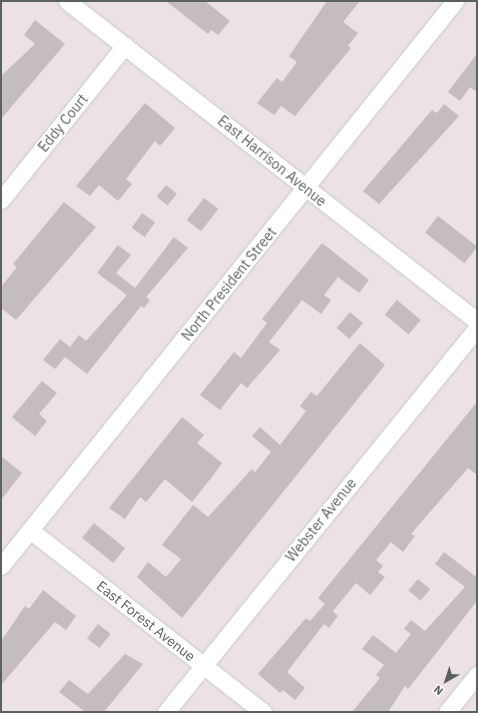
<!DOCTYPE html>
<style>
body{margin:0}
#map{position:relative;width:478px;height:713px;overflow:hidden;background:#ece1e5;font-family:"IBM Plex Sans",sans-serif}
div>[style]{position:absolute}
.building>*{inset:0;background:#c5bcbf;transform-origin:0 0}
.roads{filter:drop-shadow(0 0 1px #c3cac7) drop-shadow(0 0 1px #c3cac7)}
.street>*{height:17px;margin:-8.5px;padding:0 8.5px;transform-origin:8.5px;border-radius:8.5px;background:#fff}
span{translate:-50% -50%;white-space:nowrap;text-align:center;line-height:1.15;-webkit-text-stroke:3.5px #fff;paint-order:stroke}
.street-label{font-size:14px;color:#5a625e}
.frame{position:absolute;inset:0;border:2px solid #5a625e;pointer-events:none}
.north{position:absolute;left:426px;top:661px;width:40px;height:40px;-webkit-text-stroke:3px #fff;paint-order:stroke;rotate:219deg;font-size:11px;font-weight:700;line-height:16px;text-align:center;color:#5a625e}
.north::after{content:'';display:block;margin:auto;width:14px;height:18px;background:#5a625e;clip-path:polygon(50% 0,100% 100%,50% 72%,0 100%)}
</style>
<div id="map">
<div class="building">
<div style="clip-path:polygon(166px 1px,205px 1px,230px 21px,218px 35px,211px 30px,208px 34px)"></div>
<div style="clip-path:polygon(327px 1px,360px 1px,343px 22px,358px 33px,348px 46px,351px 48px,295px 116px,281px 106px,274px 115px,257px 103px,277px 78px,282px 82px,297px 62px,289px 56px)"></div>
<div style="clip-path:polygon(35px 20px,65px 44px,1px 119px,1px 76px,35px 44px,24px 35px)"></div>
<div style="clip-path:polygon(477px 54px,477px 92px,470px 87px,460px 101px,448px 92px)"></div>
<div style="clip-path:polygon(145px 103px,175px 128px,160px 146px,155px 141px,126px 179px,132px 184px,118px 201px,99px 185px,90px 196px,76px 186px)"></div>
<div style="clip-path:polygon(444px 104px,459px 116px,379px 204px,363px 191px,432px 110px,437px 113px)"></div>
<div style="left:166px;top:185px;width:14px;height:15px;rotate:39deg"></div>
<div style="left:204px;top:198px;width:18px;height:28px;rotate:38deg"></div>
<div style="clip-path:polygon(64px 202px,96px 227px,16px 320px,1px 308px,1px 287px,17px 267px,13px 264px)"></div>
<div style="left:142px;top:213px;width:16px;height:18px;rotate:35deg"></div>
<div style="left:438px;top:216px;width:50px;height:21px;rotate:38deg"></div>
<div style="clip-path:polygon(174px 237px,188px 248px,146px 297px,150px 300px,144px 308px,141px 306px,87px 374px,65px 357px,55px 369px,43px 360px,60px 339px,70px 347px,79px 335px,86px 341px,127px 295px,97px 273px,118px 245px,131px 255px,116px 273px,135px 288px)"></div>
<div style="clip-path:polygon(322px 243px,369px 280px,359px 293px,338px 277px,324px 295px,331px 300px,321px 314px,302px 300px,269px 342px,280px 350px,247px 388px,241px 383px,220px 410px,200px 395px,234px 352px,241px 358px,267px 323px,262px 319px)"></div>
<div style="left:397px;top:300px;width:31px;height:19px;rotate:40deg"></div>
<div style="left:350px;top:312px;width:17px;height:21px;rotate:40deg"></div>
<div style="clip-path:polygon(360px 343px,385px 365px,182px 618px,137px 577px,148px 562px,166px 577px,181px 559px,162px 545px,193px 505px,208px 517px,252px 469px,255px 472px,271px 452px,252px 436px,260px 427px,280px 445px,306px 411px,300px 406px,311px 392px,317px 396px)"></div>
<div style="clip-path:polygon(42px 381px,57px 393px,39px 414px,47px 421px,35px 436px,12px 417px)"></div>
<div style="clip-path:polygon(477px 402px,477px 475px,468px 468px,411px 534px,415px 536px,403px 552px,391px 542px,376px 560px,383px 566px,378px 572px,385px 577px,370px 595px,356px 583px,333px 611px,338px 616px,329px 628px,324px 624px,287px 672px,305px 688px,295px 700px,283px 690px,280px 693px,258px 674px,306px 618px,310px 621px,325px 604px,318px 598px)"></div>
<div style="clip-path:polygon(182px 417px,204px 435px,197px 443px,222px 463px,212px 477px,192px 502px,165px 479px,146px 502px,140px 497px,125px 519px,109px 508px)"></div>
<div style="clip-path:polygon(1px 456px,22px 473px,1px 500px)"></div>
<div style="left:94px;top:523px;width:40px;height:19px;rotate:39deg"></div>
<div style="clip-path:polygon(444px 552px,475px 576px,477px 573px,477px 601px,408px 689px,405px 686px,388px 712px,352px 712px,380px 678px,376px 675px,384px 665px,362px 649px,373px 635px,396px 653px,411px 634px,404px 629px,411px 620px,425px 631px,465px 587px,435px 564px)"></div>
<div style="left:418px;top:579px;width:16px;height:15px;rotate:40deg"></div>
<div style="clip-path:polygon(43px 590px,76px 616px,66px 630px,55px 622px,1px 685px,1px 641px,25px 606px,29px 609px)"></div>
<div style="left:98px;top:624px;width:16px;height:18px;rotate:38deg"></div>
<div style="clip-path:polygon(125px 654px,143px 664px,104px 712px,85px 712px,59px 692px,69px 680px,88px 694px)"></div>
</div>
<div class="roads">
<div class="street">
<div style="left:67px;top:1px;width:520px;rotate:37.97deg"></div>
<div style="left:1px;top:200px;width:198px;rotate:-51.3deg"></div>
<div style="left:30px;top:530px;width:296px;rotate:38deg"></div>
<div style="left:1px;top:566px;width:725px;rotate:-51.22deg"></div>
<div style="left:166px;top:712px;width:494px;rotate:-51deg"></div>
<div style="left:447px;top:712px;width:48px;rotate:-51deg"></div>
</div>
</div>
<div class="street-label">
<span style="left:63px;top:123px;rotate:-51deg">Eddy Court</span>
<span style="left:272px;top:161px;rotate:39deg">East Harrison Avenue</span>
<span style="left:229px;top:284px;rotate:-51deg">North President Street</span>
<span style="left:321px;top:520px;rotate:-51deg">Webster Avenue</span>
<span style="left:146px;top:621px;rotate:38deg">East Forest Avenue</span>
</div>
<div class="frame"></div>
<div class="north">N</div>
</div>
